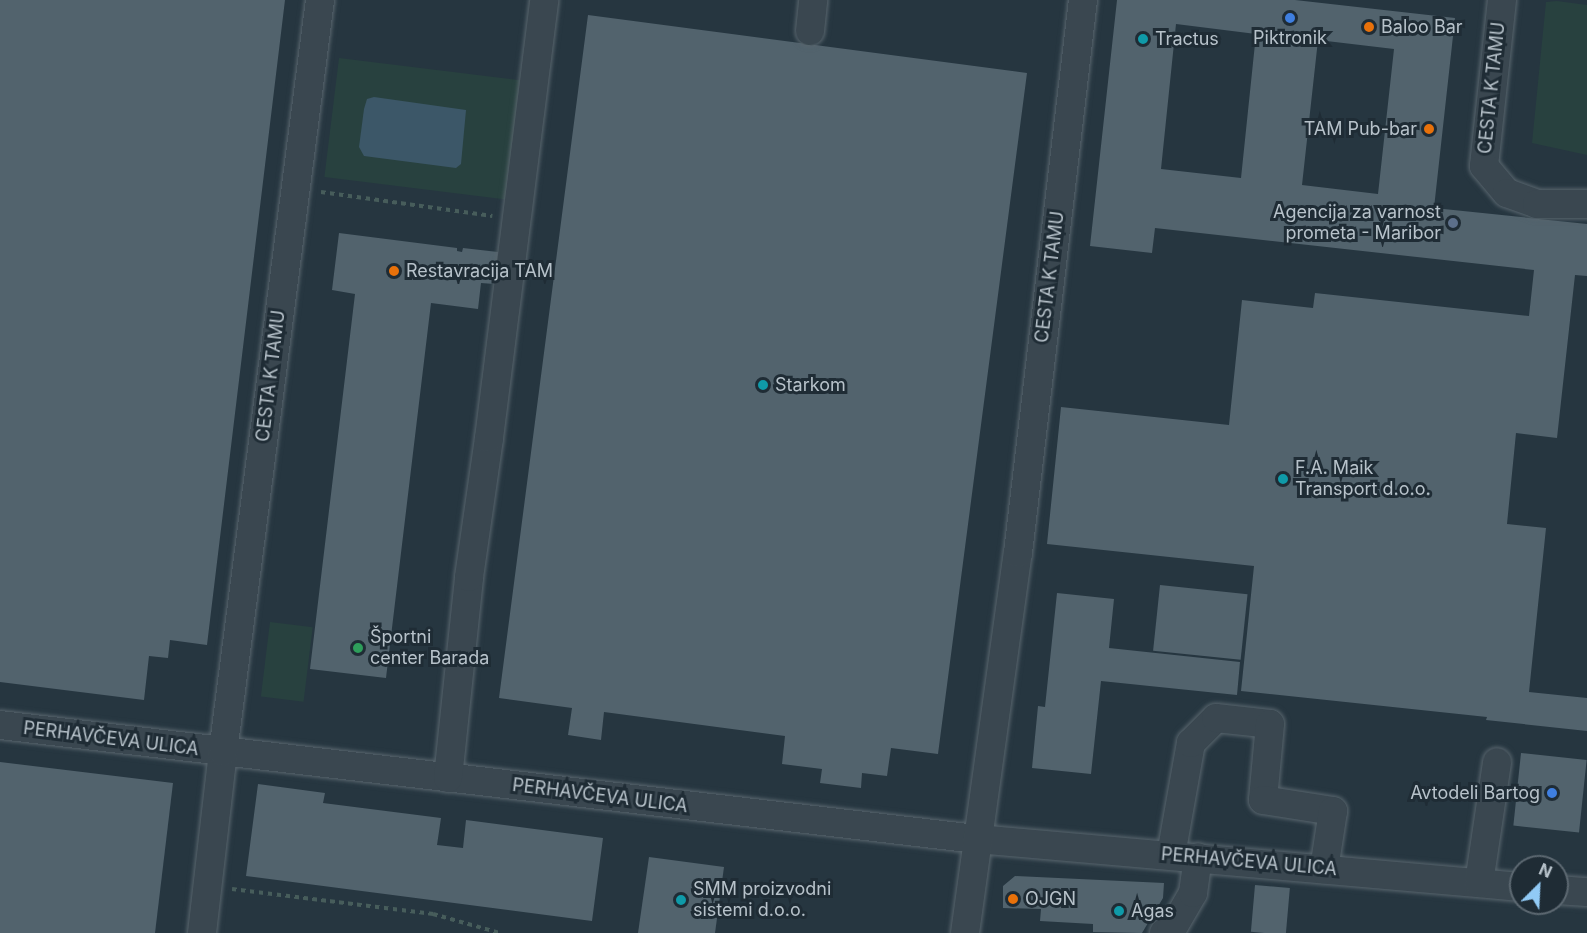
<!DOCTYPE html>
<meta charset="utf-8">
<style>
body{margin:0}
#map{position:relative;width:1587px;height:933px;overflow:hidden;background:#263640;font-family:Inter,sans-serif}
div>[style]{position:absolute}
.green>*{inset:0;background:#28413f;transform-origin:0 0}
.water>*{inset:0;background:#3c5768}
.building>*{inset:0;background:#52636d;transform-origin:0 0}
.path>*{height:4px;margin-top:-2px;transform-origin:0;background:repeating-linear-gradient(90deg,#475d5b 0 4.5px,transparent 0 9px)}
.roads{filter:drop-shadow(0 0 2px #58656d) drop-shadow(0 0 2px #58656d)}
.minor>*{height:28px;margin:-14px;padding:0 14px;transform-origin:14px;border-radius:14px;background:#3a4750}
.dots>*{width:16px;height:16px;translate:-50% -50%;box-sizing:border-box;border:3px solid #1f2c35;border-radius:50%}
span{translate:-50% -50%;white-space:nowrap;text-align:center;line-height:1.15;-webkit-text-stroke:6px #1f2c35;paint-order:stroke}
.poi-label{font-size:18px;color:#b7c2ca}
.left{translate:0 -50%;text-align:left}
.right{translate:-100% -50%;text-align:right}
.street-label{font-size:18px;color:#b7c2ca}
.north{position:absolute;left:1509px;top:855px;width:60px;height:60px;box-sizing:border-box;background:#1f2c35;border:2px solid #5c6871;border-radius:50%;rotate:24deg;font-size:16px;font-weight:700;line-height:24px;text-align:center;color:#b7c2ca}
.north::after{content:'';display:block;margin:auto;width:21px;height:27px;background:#91caf5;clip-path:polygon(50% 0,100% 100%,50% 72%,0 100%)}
</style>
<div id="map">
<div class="green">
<div style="clip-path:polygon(1557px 1px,1587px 5px,1587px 155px,1532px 143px,1546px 2px)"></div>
<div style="left:339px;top:58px;width:206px;height:120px;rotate:7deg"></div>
<div style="left:270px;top:622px;width:43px;height:75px;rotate:7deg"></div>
</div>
<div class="water">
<div style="clip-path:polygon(374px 97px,466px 110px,461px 164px,456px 168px,364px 156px,359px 147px,364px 109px,367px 99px)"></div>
</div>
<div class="building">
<div style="clip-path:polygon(0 0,285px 0,207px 645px,170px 640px,168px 658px,149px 656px,144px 700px,0 682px)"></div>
<div style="clip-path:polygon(evenodd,1117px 0,1295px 0,1455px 18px,1434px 208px,1587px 224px,1587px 276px,1575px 275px,1557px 438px,1516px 433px,1507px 524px,1546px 528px,1529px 692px,1587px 698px,1587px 731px,1486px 720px,1487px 717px,1241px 691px,1254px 566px,1047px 544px,1061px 407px,1229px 425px,1242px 300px,1313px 308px,1315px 293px,1529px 316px,1534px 270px,1155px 228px,1152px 253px,1090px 246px,1117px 0,1176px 24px,1256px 34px,1241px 178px,1161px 169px,1176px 24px,1117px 0,1318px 40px,1394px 49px,1378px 194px,1302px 185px,1318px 40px)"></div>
<div style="clip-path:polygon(588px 15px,1027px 73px,938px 754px,891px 748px,887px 776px,862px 773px,861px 788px,820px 783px,822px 769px,782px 764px,785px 736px,604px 712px,601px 740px,568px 735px,572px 708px,499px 698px)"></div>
<div style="clip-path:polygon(339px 233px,457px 248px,457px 251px,462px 252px,463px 248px,498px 252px,494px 284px,481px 283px,478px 309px,431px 303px,386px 678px,310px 669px,355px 294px,332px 290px)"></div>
<div style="left:1160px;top:585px;width:88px;height:66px;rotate:6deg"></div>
<div style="clip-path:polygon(1057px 593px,1114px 599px,1109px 648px,1240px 662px,1237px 695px,1101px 681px,1091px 774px,1032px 768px,1038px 706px,1045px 707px)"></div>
<div style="left:1521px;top:753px;width:66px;height:73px;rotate:6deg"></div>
<div style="clip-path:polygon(0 762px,173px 783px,155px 933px,0 933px)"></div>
<div style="clip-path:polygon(258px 784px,325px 793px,323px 803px,441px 818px,437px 845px,463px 848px,466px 820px,603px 838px,592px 921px,246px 876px)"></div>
<div style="clip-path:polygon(649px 857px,724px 867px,715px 933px,638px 933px)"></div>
<div style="clip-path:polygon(1015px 876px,1164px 883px,1163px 898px,1142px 933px,1093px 932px,1093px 924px,1040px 921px,1041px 909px,1003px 908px,1003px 886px)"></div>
<div style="left:1255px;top:885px;width:35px;height:47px;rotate:5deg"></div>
</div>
<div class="path">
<div style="left:321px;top:192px;width:173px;rotate:8deg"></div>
<div style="left:232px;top:889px;width:203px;rotate:7.1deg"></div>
<div style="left:433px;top:914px;width:70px;rotate:15.8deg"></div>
</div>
<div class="roads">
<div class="minor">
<div style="left:1502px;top:0;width:167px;rotate:96.2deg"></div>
<div style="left:1484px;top:166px;width:35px;rotate:50deg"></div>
<div style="left:1507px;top:193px;width:32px;rotate:20deg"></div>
<div style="left:1537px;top:204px;width:50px"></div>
<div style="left:810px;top:31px;width:31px;rotate:-84deg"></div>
<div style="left:0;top:725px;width:984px;rotate:6.66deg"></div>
<div style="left:977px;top:839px;width:546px;rotate:5.04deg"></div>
<div style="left:448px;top:778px;width:202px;rotate:-84deg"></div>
<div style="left:469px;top:577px;width:140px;rotate:-81.8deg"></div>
<div style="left:489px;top:438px;width:441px;rotate:-82.8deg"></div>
<div style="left:1171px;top:855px;width:114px;rotate:-79.9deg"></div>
<div style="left:1191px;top:743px;width:35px;rotate:-45deg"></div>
<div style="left:1216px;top:718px;width:54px;rotate:6.3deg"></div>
<div style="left:1270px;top:724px;width:76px;rotate:95.3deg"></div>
<div style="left:1263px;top:800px;width:71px;rotate:8.9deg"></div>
<div style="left:1333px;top:811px;width:59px;rotate:98.8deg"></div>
<div style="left:1479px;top:883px;width:122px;rotate:-81.5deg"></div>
<div style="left:1557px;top:890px;width:30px;rotate:4deg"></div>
<div style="left:202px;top:933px;width:182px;rotate:-83.4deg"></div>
<div style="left:223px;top:752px;width:758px;rotate:-82.65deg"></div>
<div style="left:965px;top:933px;width:384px;rotate:-82.1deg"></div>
<div style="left:1018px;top:553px;width:557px;rotate:-83.3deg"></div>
<div style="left:1164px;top:933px;width:7px;rotate:-16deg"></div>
<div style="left:1171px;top:931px;width:44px;rotate:-59.9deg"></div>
<div style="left:1193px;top:893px;width:36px;rotate:-82deg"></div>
</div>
</div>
<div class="dots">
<div style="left:1290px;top:18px;background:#3f7fe0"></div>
<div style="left:1369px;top:27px;background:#e8710a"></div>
<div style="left:1143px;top:39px;background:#0f9aa8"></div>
<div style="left:1429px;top:129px;background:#e8710a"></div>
<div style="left:1453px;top:223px;background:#5c6f8a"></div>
<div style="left:394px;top:271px;background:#e8710a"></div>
<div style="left:763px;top:385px;background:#0f9aa8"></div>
<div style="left:1283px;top:479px;background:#0f9aa8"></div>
<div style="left:358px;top:648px;background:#2e9e5b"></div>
<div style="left:1552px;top:793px;background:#3f7fe0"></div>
<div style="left:1013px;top:899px;background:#e8710a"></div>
<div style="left:681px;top:900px;background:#0f9aa8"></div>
<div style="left:1119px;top:911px;background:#0f9aa8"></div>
</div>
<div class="poi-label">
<span class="left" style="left:1381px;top:27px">Baloo Bar</span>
<span style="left:1290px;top:38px">Piktronik</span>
<span class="left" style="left:1155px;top:39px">Tractus</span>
<span class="right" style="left:1417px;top:129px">TAM Pub-bar</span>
<span class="right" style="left:1441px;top:223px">Agencija za varnost<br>prometa - Maribor</span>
<span class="left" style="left:406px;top:271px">Restavracija TAM</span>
<span class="left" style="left:775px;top:385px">Starkom</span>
<span class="left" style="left:1295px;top:479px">F.A. Maik<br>Transport d.o.o.</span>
<span class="left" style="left:370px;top:648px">Športni<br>center Barada</span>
<span class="right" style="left:1540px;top:793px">Avtodeli Bartog</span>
<span class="left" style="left:693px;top:900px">SMM proizvodni<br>sistemi d.o.o.</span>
<span class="left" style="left:1025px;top:899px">OJGN</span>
<span class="left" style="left:1131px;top:911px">Agas</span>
</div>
<div class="street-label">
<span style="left:1492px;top:88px;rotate:-84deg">CESTA K TAMU</span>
<span style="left:1050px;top:277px;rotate:-83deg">CESTA K TAMU</span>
<span style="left:271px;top:376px;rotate:-83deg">CESTA K TAMU</span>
<span style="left:111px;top:739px;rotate:7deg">PERHAVČEVA ULICA</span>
<span style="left:600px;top:796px;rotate:7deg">PERHAVČEVA ULICA</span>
<span style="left:1249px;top:862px;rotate:5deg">PERHAVČEVA ULICA</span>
</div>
<div class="north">N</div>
</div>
